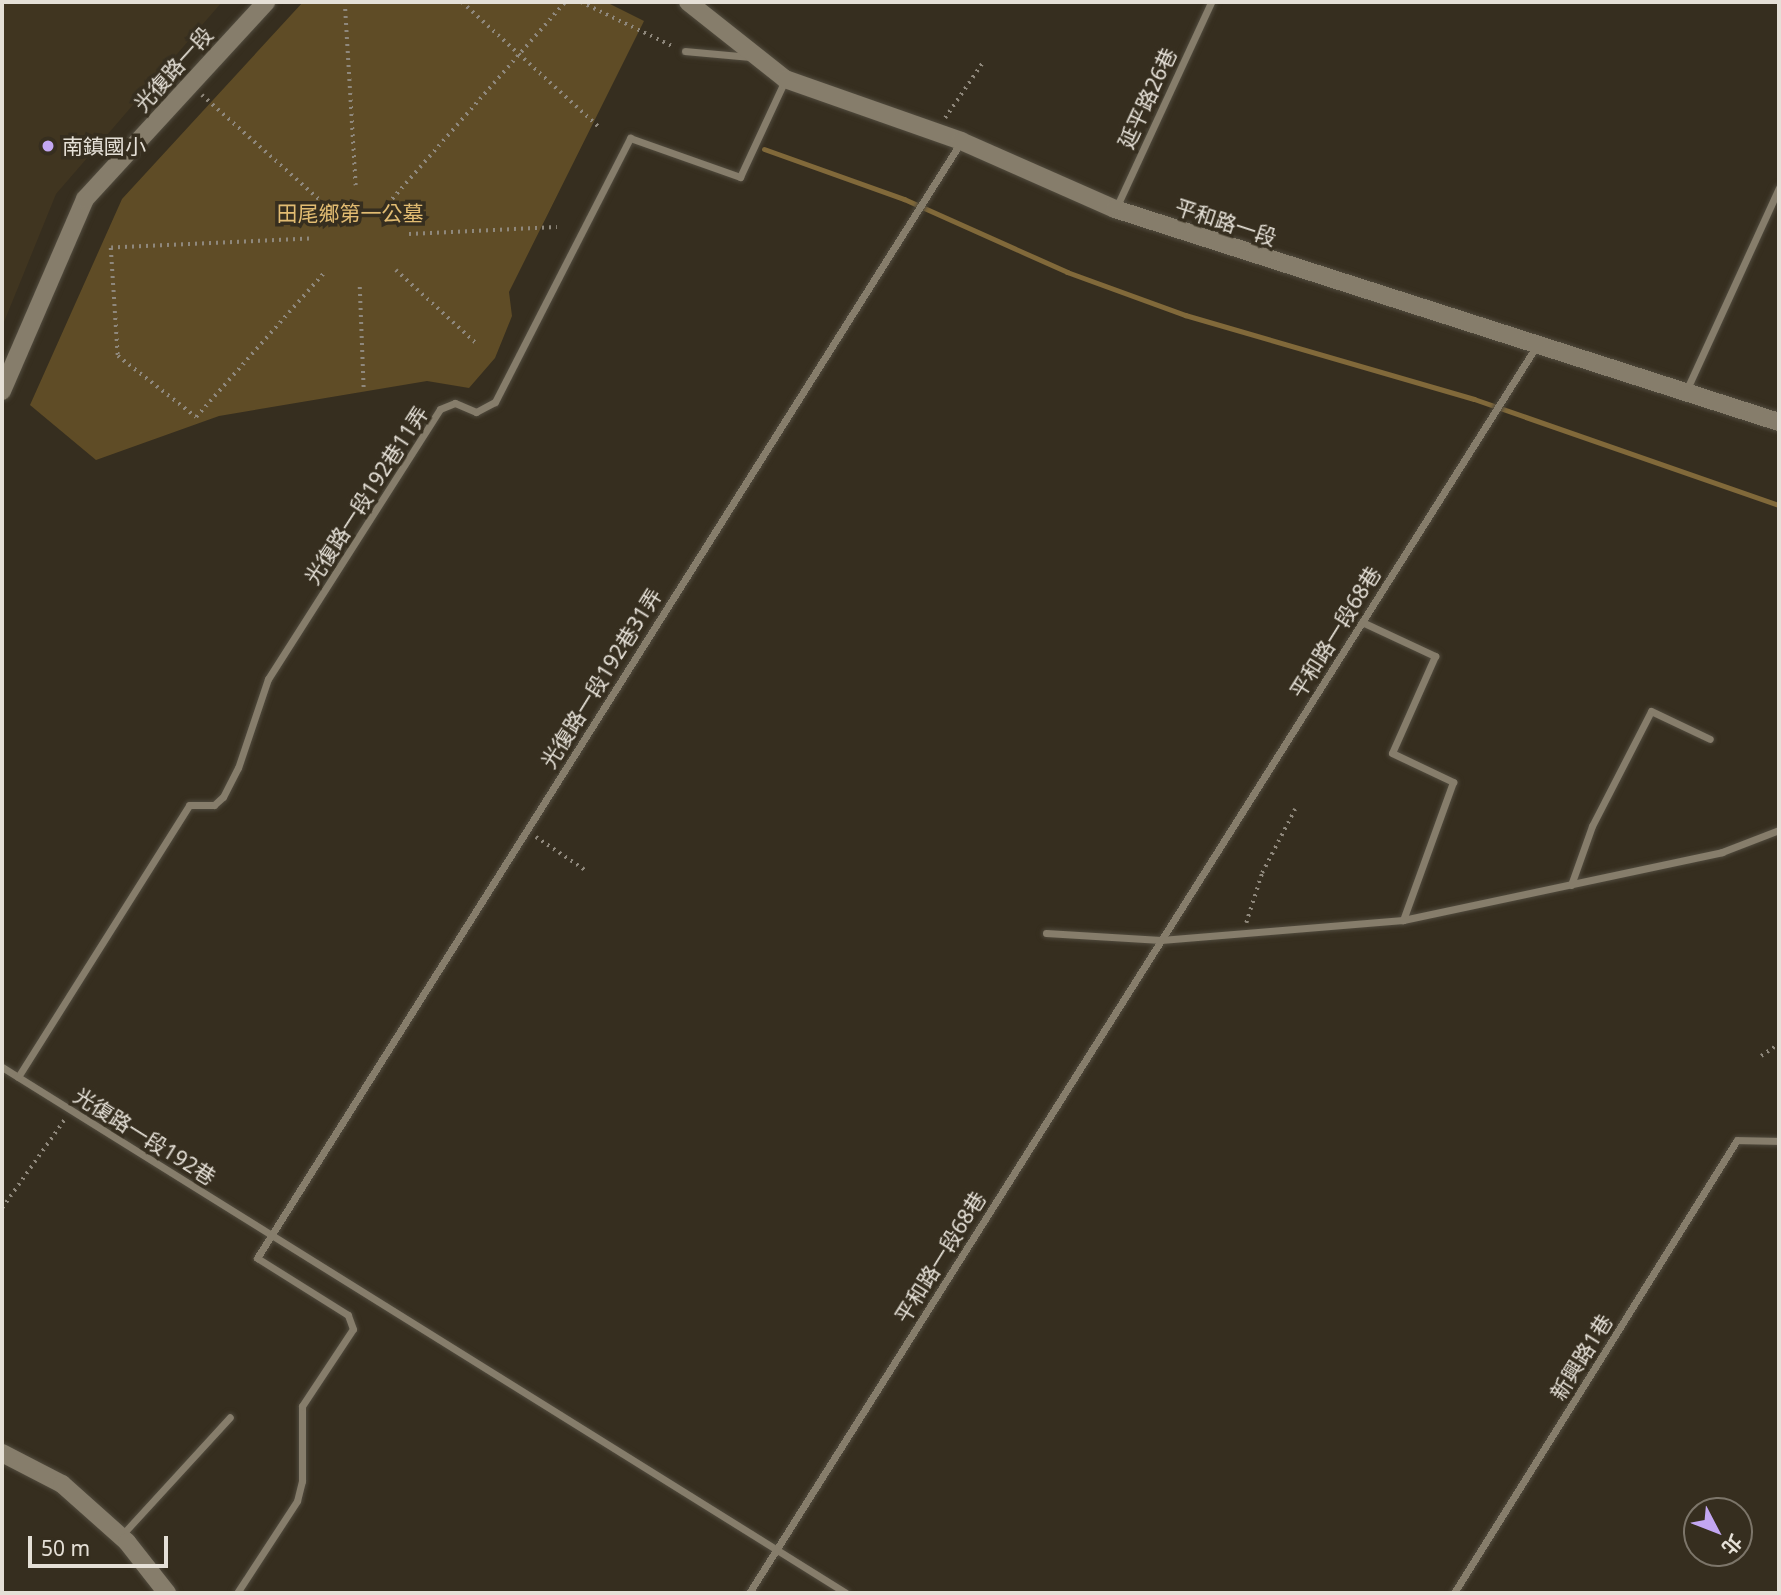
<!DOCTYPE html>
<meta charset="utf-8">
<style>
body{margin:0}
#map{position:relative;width:1781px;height:1595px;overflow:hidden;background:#362e1f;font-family:"Noto Sans","Noto Sans TC",sans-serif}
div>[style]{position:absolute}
.built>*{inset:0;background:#403520}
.green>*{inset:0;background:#5f4c26}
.stream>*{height:5px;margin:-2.5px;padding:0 2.5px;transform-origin:2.5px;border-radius:2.5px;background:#81693a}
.path>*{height:3.5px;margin-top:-1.75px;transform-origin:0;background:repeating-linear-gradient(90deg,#8f887c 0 2px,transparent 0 7px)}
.roads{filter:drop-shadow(0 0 2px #514b3e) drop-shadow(0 0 2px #514b3e)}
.service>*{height:7px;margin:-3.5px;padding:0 3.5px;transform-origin:3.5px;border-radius:3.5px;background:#867d6b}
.tertiary>*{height:18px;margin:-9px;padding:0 9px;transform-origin:9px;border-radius:9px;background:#867d6b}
.dots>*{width:19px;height:19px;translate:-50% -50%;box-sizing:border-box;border:4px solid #362e1f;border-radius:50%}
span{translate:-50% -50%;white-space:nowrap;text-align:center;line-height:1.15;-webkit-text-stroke:7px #362e1f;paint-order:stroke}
.street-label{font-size:21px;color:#e5e0d7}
.poi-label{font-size:21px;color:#e5e0d7}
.left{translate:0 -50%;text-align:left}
.park-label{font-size:21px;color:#e2bc72}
.frame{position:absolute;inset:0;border:4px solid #e5e0d7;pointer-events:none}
.north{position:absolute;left:1683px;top:1497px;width:70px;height:70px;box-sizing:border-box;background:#362e1f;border:2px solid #7c7569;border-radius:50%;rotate:132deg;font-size:19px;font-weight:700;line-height:28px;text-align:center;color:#e5e0d7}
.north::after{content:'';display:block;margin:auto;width:24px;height:32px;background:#c3a7f2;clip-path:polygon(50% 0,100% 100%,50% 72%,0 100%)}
.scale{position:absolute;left:28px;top:1536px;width:140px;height:32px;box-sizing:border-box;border:4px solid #e5e0d7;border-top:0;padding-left:9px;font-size:21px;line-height:24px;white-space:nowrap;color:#e5e0d7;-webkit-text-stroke:5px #362e1f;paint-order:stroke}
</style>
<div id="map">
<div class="built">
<div style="clip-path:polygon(2px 2px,222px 2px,56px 194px,2px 327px)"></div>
</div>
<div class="green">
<div style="clip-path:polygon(303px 2px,606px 2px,644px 21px,509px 292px,512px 316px,495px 358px,469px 388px,427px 381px,219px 416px,96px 460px,30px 405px,122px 199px)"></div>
</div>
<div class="stream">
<div style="left:764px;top:149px;width:149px;rotate:19.7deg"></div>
<div style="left:904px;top:199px;width:179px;rotate:24.1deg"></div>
<div style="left:1067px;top:272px;width:126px;rotate:20deg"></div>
<div style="left:1185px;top:315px;width:301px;rotate:16.2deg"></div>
<div style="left:1474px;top:399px;width:323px;rotate:19.2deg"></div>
</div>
<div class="path">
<div style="left:345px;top:2px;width:184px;rotate:86.6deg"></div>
<div style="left:462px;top:2px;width:187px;rotate:42.4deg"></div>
<div style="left:581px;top:2px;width:103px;rotate:25.8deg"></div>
<div style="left:202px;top:95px;width:161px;rotate:41.7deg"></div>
<div style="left:945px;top:118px;width:68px;rotate:-55.8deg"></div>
<div style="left:392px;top:199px;width:262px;rotate:-48.7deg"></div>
<div style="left:409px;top:234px;width:148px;rotate:-2.7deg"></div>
<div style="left:309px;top:239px;width:198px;rotate:177.4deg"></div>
<div style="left:111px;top:248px;width:108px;rotate:86.3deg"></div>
<div style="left:118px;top:356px;width:99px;rotate:38deg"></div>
<div style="left:196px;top:417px;width:193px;rotate:-48.4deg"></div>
<div style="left:396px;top:270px;width:110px;rotate:42.4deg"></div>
<div style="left:360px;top:287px;width:103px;rotate:87.8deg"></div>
<div style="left:536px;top:837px;width:59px;rotate:34deg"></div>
<div style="left:1246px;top:923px;width:52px;rotate:-72.3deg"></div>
<div style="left:1262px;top:873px;width:72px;rotate:-62.7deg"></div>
<div style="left:1761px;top:1056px;width:22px;rotate:-34deg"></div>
<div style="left:2px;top:1208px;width:109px;rotate:-54.7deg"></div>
</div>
<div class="roads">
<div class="service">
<div style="left:685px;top:51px;width:65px;rotate:5.3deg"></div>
<div style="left:1116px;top:208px;width:227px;rotate:-65.2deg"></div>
<div style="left:1686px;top:391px;width:223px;rotate:-65.4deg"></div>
<div style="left:1362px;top:622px;width:81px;rotate:25deg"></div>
<div style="left:1435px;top:656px;width:106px;rotate:113.9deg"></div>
<div style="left:1392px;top:753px;width:68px;rotate:25.4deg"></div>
<div style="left:1453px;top:782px;width:147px;rotate:109.9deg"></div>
<div style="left:1571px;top:885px;width:63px;rotate:-70.4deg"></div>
<div style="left:1592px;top:826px;width:129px;rotate:-62.8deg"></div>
<div style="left:1651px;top:711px;width:65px;rotate:25.4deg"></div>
<div style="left:1046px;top:933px;width:115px;rotate:3.5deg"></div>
<div style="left:1161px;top:940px;width:243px;rotate:-4.7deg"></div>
<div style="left:1403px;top:920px;width:326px;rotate:-12deg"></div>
<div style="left:1722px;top:852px;width:61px;rotate:-21.1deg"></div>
<div style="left:2px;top:1067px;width:994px;rotate:31.93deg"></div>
<div style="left:18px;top:1077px;width:321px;rotate:-57.8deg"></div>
<div style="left:189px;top:805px;width:25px"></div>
<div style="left:214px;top:805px;width:12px;rotate:-42deg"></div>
<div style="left:223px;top:797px;width:33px;rotate:-63deg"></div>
<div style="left:238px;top:768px;width:94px;rotate:-71.4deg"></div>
<div style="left:268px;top:679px;width:320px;rotate:-57.5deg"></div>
<div style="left:440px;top:409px;width:16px;rotate:-22deg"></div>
<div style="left:455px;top:403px;width:23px;rotate:23deg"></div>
<div style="left:476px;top:412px;width:21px;rotate:-28deg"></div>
<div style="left:495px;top:402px;width:297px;rotate:-62.9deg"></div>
<div style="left:630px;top:138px;width:117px;rotate:19.5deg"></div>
<div style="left:740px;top:177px;width:107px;rotate:-65.1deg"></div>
<div style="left:121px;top:1536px;width:161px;rotate:-47.5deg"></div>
<div style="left:237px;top:1593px;width:110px;rotate:-56.9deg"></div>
<div style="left:297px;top:1501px;width:21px;rotate:-76deg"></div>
<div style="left:302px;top:1481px;width:75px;rotate:-90deg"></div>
<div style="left:302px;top:1406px;width:92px;rotate:-56.5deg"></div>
<div style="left:353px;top:1329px;width:15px;rotate:-110deg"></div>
<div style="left:348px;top:1315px;width:107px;rotate:-147.9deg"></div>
<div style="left:257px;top:1258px;width:1319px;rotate:-57.76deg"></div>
<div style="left:749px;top:1593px;width:1476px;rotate:-57.73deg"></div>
<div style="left:1454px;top:1593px;width:534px;rotate:-58.01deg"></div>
<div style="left:1737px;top:1140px;width:42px;rotate:1.4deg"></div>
</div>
<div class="tertiary">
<div style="left:688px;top:2px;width:124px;rotate:38.4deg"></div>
<div style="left:785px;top:79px;width:187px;rotate:19.4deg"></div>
<div style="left:961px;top:141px;width:168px;rotate:23.8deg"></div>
<div style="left:1115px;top:209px;width:697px;rotate:17.79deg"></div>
<div style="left:2px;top:391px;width:209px;rotate:-66.6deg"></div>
<div style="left:85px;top:199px;width:268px;rotate:-47.4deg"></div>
<div style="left:2px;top:1453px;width:68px;rotate:27.3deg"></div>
<div style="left:62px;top:1484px;width:87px;rotate:41.7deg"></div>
<div style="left:127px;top:1542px;width:65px;rotate:51.9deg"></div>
</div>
</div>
<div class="dots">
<div style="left:48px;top:146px;background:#c3a7f2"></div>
</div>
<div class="street-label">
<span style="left:173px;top:69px;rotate:-48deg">光復路一段</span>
<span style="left:1147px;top:98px;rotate:-65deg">延平路26巷</span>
<span style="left:1226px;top:222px;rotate:18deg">平和路一段</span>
<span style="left:366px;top:495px;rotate:-57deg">光復路一段192巷11弄</span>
<span style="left:1335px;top:632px;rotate:-58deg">平和路一段68巷</span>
<span style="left:601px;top:678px;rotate:-58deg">光復路一段192巷31弄</span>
<span style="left:145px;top:1136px;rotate:32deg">光復路一段192巷</span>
<span style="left:940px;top:1257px;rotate:-58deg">平和路一段68巷</span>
<span style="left:1581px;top:1357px;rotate:-58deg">新興路1巷</span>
</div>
<div class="poi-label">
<span class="left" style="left:62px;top:146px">南鎮國小</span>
</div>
<div class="park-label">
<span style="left:350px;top:213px">田尾鄉第一公墓</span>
</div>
<div class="frame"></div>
<div class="north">北</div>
<div class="scale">50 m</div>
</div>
